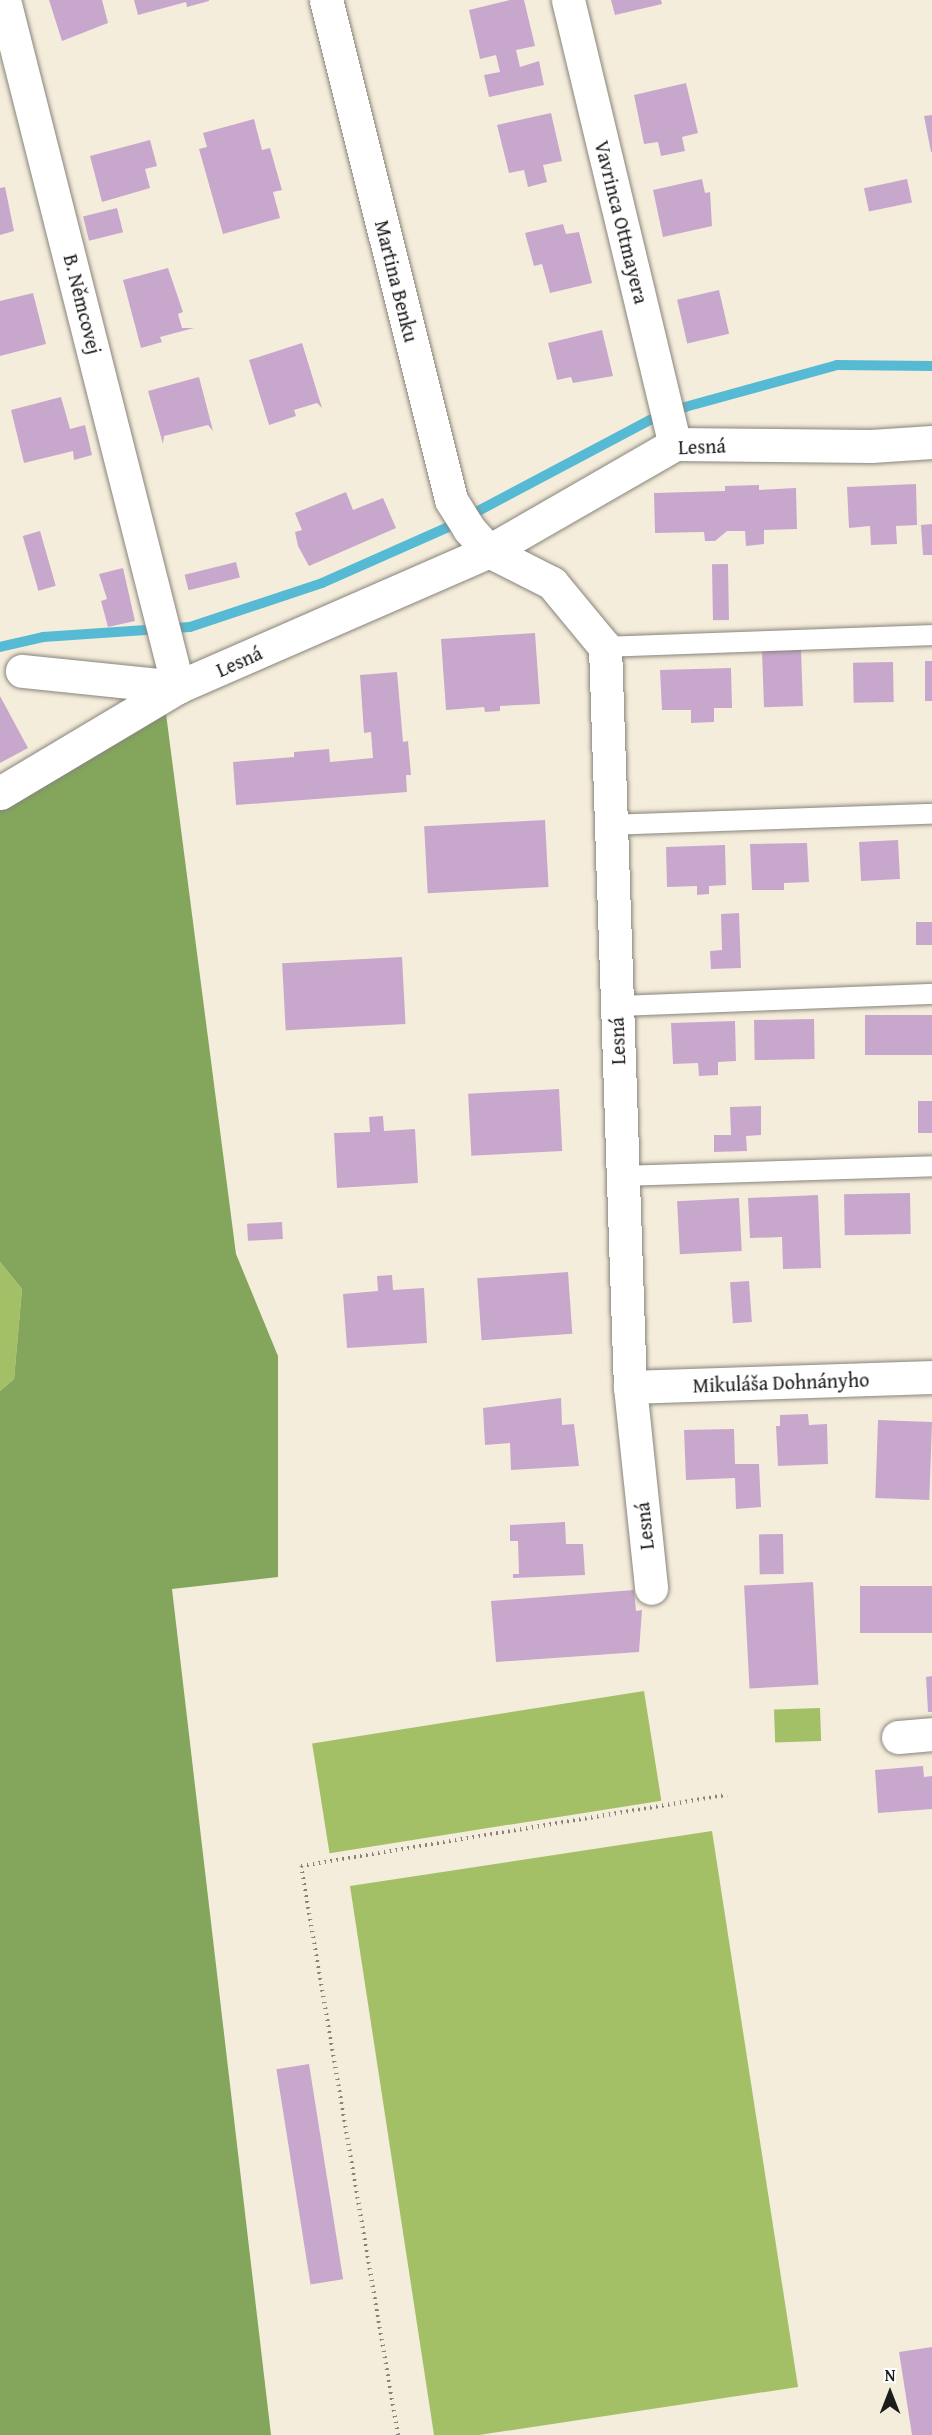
<!DOCTYPE html>
<meta charset="utf-8">
<style>
body{margin:0}
#map{position:relative;width:932px;height:2435px;overflow:hidden;background:#f5eddb;font-family:"Gentium Book Plus",serif}
div>[style]{position:absolute}
.green>*{inset:0;background:#a4c067;transform-origin:0 0}
.forest>*{inset:0;background:#83a65c}
.stream>*{height:10px;margin:-5px;padding:0 5px;transform-origin:5px;border-radius:5px;background:#56bad4}
.building>*{inset:0;background:#c8a7cd;transform-origin:0 0}
.path>*{height:4px;margin-top:-2px;transform-origin:0;background:repeating-linear-gradient(90deg,#88847c 0 1.5px,transparent 0 6px)}
.roads{filter:drop-shadow(0 0 2px #88847c) drop-shadow(0 0 2px #88847c)}
.lane>*{height:20px;margin:-10px;padding:0 10px;transform-origin:10px;border-radius:10px;background:#fff}
.street>*{height:33px;margin:-16.5px;padding:0 16.5px;transform-origin:16.5px;border-radius:16.5px;background:#fff}
span{translate:-50% -50%;white-space:nowrap;text-align:center;line-height:1.15;-webkit-text-stroke:4.5px #fff;paint-order:stroke}
.street-label{font-size:20px;color:#1c1c1c}
.north{position:absolute;left:860px;top:2363px;width:60px;height:60px;-webkit-text-stroke:4px #fff;paint-order:stroke;rotate:0deg;font-size:16px;font-weight:700;line-height:24px;text-align:center;color:#1c1c1c}
.north::after{content:'';display:block;margin:auto;width:21px;height:27px;background:#1c1c1c;clip-path:polygon(50% 0,100% 100%,50% 72%,0 100%)}
</style>
<div id="map">
<div class="green">
<div style="clip-path:polygon(0 1262px,22px 1289px,14px 1379px,0 1391px)"></div>
<div style="left:644px;top:1691px;width:111px;height:336px;rotate:81deg"></div>
<div style="left:820px;top:1708px;width:33px;height:46px;rotate:88deg"></div>
<div style="clip-path:polygon(712px 1831px,798px 2387px,479px 2435px,434px 2435px,350px 1886px)"></div>
</div>
<div class="forest">
<div style="clip-path:polygon(164px 698px,236px 1254px,278px 1356px,278px 1577px,172px 1589px,271px 2435px,0 2435px,0 1391px,14px 1379px,22px 1289px,0 1262px,0 797px)"></div>
</div>
<div class="stream">
<div style="left:0;top:647px;width:44px;rotate:-13.1deg"></div>
<div style="left:43px;top:637px;width:147px;rotate:-3.9deg"></div>
<div style="left:190px;top:627px;width:139px;rotate:-18.4deg"></div>
<div style="left:322px;top:583px;width:136px;rotate:-23.9deg"></div>
<div style="left:446px;top:528px;width:231px;rotate:-27.9deg"></div>
<div style="left:650px;top:420px;width:37px;rotate:-20deg"></div>
<div style="left:685px;top:407px;width:158px;rotate:-15.4deg"></div>
<div style="left:837px;top:365px;width:95px;rotate:0.6deg"></div>
</div>
<div class="building">
<div style="clip-path:polygon(49px 0,102px 0,108px 23px,62px 41px)"></div>
<div style="clip-path:polygon(134px 0,209px 0,209px 1px,187px 7px,186px 2px,138px 15px)"></div>
<div style="clip-path:polygon(510px 0,524px 0,535px 46px,516px 50px,520px 67px,539px 61px,544px 85px,489px 97px,484px 75px,500px 72px,496px 55px,480px 59px,469px 10px)"></div>
<div style="clip-path:polygon(611px 0,661px 0,662px 4px,615px 15px)"></div>
<div style="clip-path:polygon(686px 83px,698px 133px,682px 137px,685px 151px,661px 156px,658px 142px,644px 144px,634px 95px)"></div>
<div style="clip-path:polygon(551px 113px,562px 161px,543px 165px,547px 182px,528px 187px,524px 170px,509px 173px,497px 125px)"></div>
<div style="clip-path:polygon(932px 115px,932px 152px,931px 152px,924px 116px)"></div>
<div style="clip-path:polygon(254px 119px,262px 150px,270px 148px,282px 190px,273px 192px,280px 218px,223px 234px,199px 149px,207px 147px,203px 133px)"></div>
<div style="clip-path:polygon(150px 140px,157px 166px,145px 169px,150px 188px,102px 202px,90px 156px)"></div>
<div style="clip-path:polygon(702px 179px,705px 193px,710px 192px,712px 226px,663px 237px,653px 190px)"></div>
<div style="left:907px;top:179px;width:24px;height:44px;rotate:78deg"></div>
<div style="clip-path:polygon(5px 187px,14px 231px,0 235px,0 188px)"></div>
<div style="left:117px;top:208px;width:25px;height:35px;rotate:76deg"></div>
<div style="clip-path:polygon(563px 224px,566px 234px,579px 232px,592px 283px,550px 293px,542px 264px,534px 266px,525px 233px)"></div>
<div style="clip-path:polygon(168px 268px,183px 312px,178px 314px,182px 328px,194px 328px,160px 337px,162px 342px,141px 348px,123px 280px)"></div>
<div style="left:719px;top:290px;width:45px;height:43px;rotate:77deg"></div>
<div style="clip-path:polygon(33px 293px,46px 344px,0 356px,0 301px)"></div>
<div style="clip-path:polygon(602px 330px,613px 376px,573px 383px,571px 377px,557px 380px,548px 343px)"></div>
<div style="clip-path:polygon(302px 343px,322px 408px,317px 403px,294px 410px,296px 416px,269px 425px,249px 360px)"></div>
<div style="clip-path:polygon(199px 377px,213px 431px,208px 425px,164px 436px,163px 444px,148px 391px)"></div>
<div style="clip-path:polygon(61px 397px,70px 429px,85px 425px,92px 455px,74px 460px,73px 451px,24px 463px,11px 410px)"></div>
<div style="clip-path:polygon(916px 484px,917px 525px,896px 526px,897px 544px,871px 545px,870px 526px,849px 528px,847px 487px)"></div>
<div style="clip-path:polygon(759px 485px,759px 490px,796px 488px,797px 529px,764px 530px,764px 544px,746px 546px,745px 531px,727px 531px,715px 541px,705px 541px,704px 532px,655px 533px,654px 493px,725px 491px,725px 486px)"></div>
<div style="clip-path:polygon(346px 492px,353px 510px,383px 498px,396px 528px,309px 566px,298px 546px,295px 532px,302px 530px,295px 513px)"></div>
<div style="clip-path:polygon(932px 524px,932px 555px,923px 555px,921px 525px)"></div>
<div style="left:40px;top:531px;width:57px;height:18px;rotate:74deg"></div>
<div style="left:236px;top:562px;width:16px;height:53px;rotate:76deg"></div>
<div style="left:728px;top:564px;width:56px;height:16px;rotate:89deg"></div>
<div style="clip-path:polygon(123px 568px,135px 621px,108px 627px,101px 601px,107px 599px,99px 574px)"></div>
<div style="clip-path:polygon(535px 633px,540px 704px,500px 706px,500px 711px,485px 712px,484px 707px,446px 710px,441px 639px)"></div>
<div style="left:801px;top:650px;width:56px;height:39px;rotate:88deg"></div>
<div style="left:925px;top:661px;width:7px;height:40px"></div>
<div style="left:893px;top:662px;width:40px;height:40px;rotate:89deg"></div>
<div style="clip-path:polygon(731px 668px,732px 708px,714px 708px,714px 722px,691px 723px,691px 710px,662px 710px,660px 670px)"></div>
<div style="clip-path:polygon(397px 672px,403px 742px,408px 741px,411px 775px,406px 775px,407px 792px,236px 805px,233px 762px,294px 757px,294px 752px,329px 749px,330px 762px,373px 758px,371px 732px,364px 733px,360px 675px)"></div>
<div style="clip-path:polygon(0 696px,28px 748px,0 763px)"></div>
<div style="left:545px;top:820px;width:67px;height:121px;rotate:87deg"></div>
<div style="left:898px;top:840px;width:39px;height:39px;rotate:87deg"></div>
<div style="clip-path:polygon(807px 843px,809px 882px,784px 883px,784px 890px,752px 890px,750px 844px)"></div>
<div style="clip-path:polygon(725px 845px,726px 885px,709px 886px,709px 894px,697px 895px,697px 886px,667px 887px,666px 847px)"></div>
<div style="clip-path:polygon(739px 913px,741px 968px,711px 969px,710px 951px,722px 950px,721px 914px)"></div>
<div style="left:932px;top:922px;width:23px;height:16px;rotate:90deg"></div>
<div style="left:402px;top:957px;width:67px;height:120px;rotate:87deg"></div>
<div style="left:932px;top:1015px;width:40px;height:67px;rotate:90deg"></div>
<div style="left:814px;top:1019px;width:40px;height:60px;rotate:89deg"></div>
<div style="clip-path:polygon(735px 1021px,736px 1061px,718px 1062px,718px 1075px,699px 1076px,698px 1063px,673px 1064px,671px 1023px)"></div>
<div style="left:559px;top:1089px;width:62px;height:91px;rotate:87deg"></div>
<div style="left:932px;top:1101px;width:32px;height:14px;rotate:90deg"></div>
<div style="clip-path:polygon(761px 1106px,761px 1135px,746px 1136px,747px 1151px,714px 1152px,714px 1135px,731px 1135px,730px 1107px)"></div>
<div style="clip-path:polygon(383px 1116px,384px 1131px,415px 1129px,418px 1183px,337px 1188px,334px 1133px,370px 1132px,369px 1117px)"></div>
<div style="left:910px;top:1193px;width:41px;height:66px;rotate:89deg"></div>
<div style="clip-path:polygon(818px 1195px,821px 1268px,783px 1269px,782px 1237px,750px 1238px,748px 1198px)"></div>
<div style="left:739px;top:1198px;width:53px;height:62px;rotate:87deg"></div>
<div style="left:282px;top:1222px;width:17px;height:35px;rotate:87deg"></div>
<div style="left:568px;top:1272px;width:62px;height:91px;rotate:86deg"></div>
<div style="clip-path:polygon(392px 1275px,393px 1290px,424px 1288px,427px 1343px,347px 1348px,343px 1294px,378px 1291px,377px 1276px)"></div>
<div style="left:749px;top:1281px;width:41px;height:19px;rotate:86deg"></div>
<div style="clip-path:polygon(561px 1398px,562px 1425px,574px 1424px,579px 1466px,511px 1470px,510px 1443px,485px 1445px,483px 1408px)"></div>
<div style="clip-path:polygon(808px 1414px,809px 1425px,827px 1424px,828px 1464px,778px 1466px,776px 1426px,780px 1426px,780px 1415px)"></div>
<div style="left:932px;top:1422px;width:78px;height:54px;rotate:92deg"></div>
<div style="clip-path:polygon(734px 1429px,735px 1464px,759px 1464px,761px 1507px,736px 1509px,735px 1478px,686px 1480px,684px 1430px)"></div>
<div style="clip-path:polygon(565px 1522px,566px 1544px,583px 1544px,585px 1575px,513px 1578px,513px 1574px,519px 1574px,518px 1541px,510px 1541px,510px 1525px)"></div>
<div style="left:783px;top:1534px;width:40px;height:24px;rotate:89deg"></div>
<div style="left:813px;top:1582px;width:103px;height:69px;rotate:87deg"></div>
<div style="left:932px;top:1586px;width:47px;height:72px;rotate:90deg"></div>
<div style="clip-path:polygon(634px 1590px,636px 1611px,642px 1610px,639px 1652px,496px 1662px,491px 1601px)"></div>
<div style="clip-path:polygon(932px 1676px,932px 1712px,928px 1712px,926px 1677px)"></div>
<div style="clip-path:polygon(923px 1766px,924px 1777px,932px 1776px,932px 1809px,878px 1813px,875px 1770px)"></div>
<div style="left:309px;top:2064px;width:218px;height:33px;rotate:81deg"></div>
<div style="clip-path:polygon(932px 2347px,932px 2435px,912px 2435px,899px 2352px)"></div>
</div>
<div class="path">
<div style="left:398px;top:2435px;width:577px;rotate:-99.67deg"></div>
<div style="left:301px;top:1866px;width:432px;rotate:-9.5deg"></div>
</div>
<div class="roads">
<div class="lane">
<div style="left:605px;top:647px;width:327px;rotate:-2.1deg"></div>
<div style="left:609px;top:825px;width:323px;rotate:-2deg"></div>
<div style="left:616px;top:1006px;width:316px;rotate:-2.2deg"></div>
<div style="left:622px;top:1176px;width:310px;rotate:-1.8deg"></div>
</div>
<div class="street">
<div style="left:4px;top:0;width:709px;rotate:75.79deg"></div>
<div style="left:178px;top:687px;width:157px;rotate:-174.1deg"></div>
<div style="left:326px;top:0;width:515px;rotate:75.96deg"></div>
<div style="left:451px;top:500px;width:34px;rotate:58deg"></div>
<div style="left:469px;top:529px;width:30px;rotate:48deg"></div>
<div style="left:489px;top:551px;width:71px;rotate:26.9deg"></div>
<div style="left:552px;top:583px;width:83px;rotate:50.4deg"></div>
<div style="left:605px;top:647px;width:740px;rotate:88.07deg"></div>
<div style="left:630px;top:1387px;width:202px;rotate:84deg"></div>
<div style="left:568px;top:0;width:457px;rotate:76.5deg"></div>
<div style="left:0;top:793px;width:207px;rotate:-30.8deg"></div>
<div style="left:178px;top:687px;width:339px;rotate:-23.6deg"></div>
<div style="left:489px;top:551px;width:215px;rotate:-29.9deg"></div>
<div style="left:675px;top:444px;width:196px;rotate:0.6deg"></div>
<div style="left:871px;top:446px;width:61px;rotate:-3.8deg"></div>
<div style="left:630px;top:1387px;width:302px;rotate:-1.9deg"></div>
<div style="left:898px;top:1737px;width:34px;rotate:-5deg"></div>
</div>
</div>
<div class="street-label">
<span style="left:622px;top:222px;rotate:76deg">Vavrinca Ottmayera</span>
<span style="left:397px;top:281px;rotate:76deg">Martina Benku</span>
<span style="left:83px;top:304px;rotate:76deg">B. Němcovej</span>
<span style="left:702px;top:446px;rotate:-2deg">Lesná</span>
<span style="left:239px;top:661px;rotate:-24deg">Lesná</span>
<span style="left:617px;top:1041px;rotate:-92deg">Lesná</span>
<span style="left:781px;top:1382px;rotate:-2deg">Mikuláša Dohnányho</span>
<span style="left:644px;top:1526px;rotate:-96deg">Lesná</span>
</div>
<div class="north">N</div>
</div>
